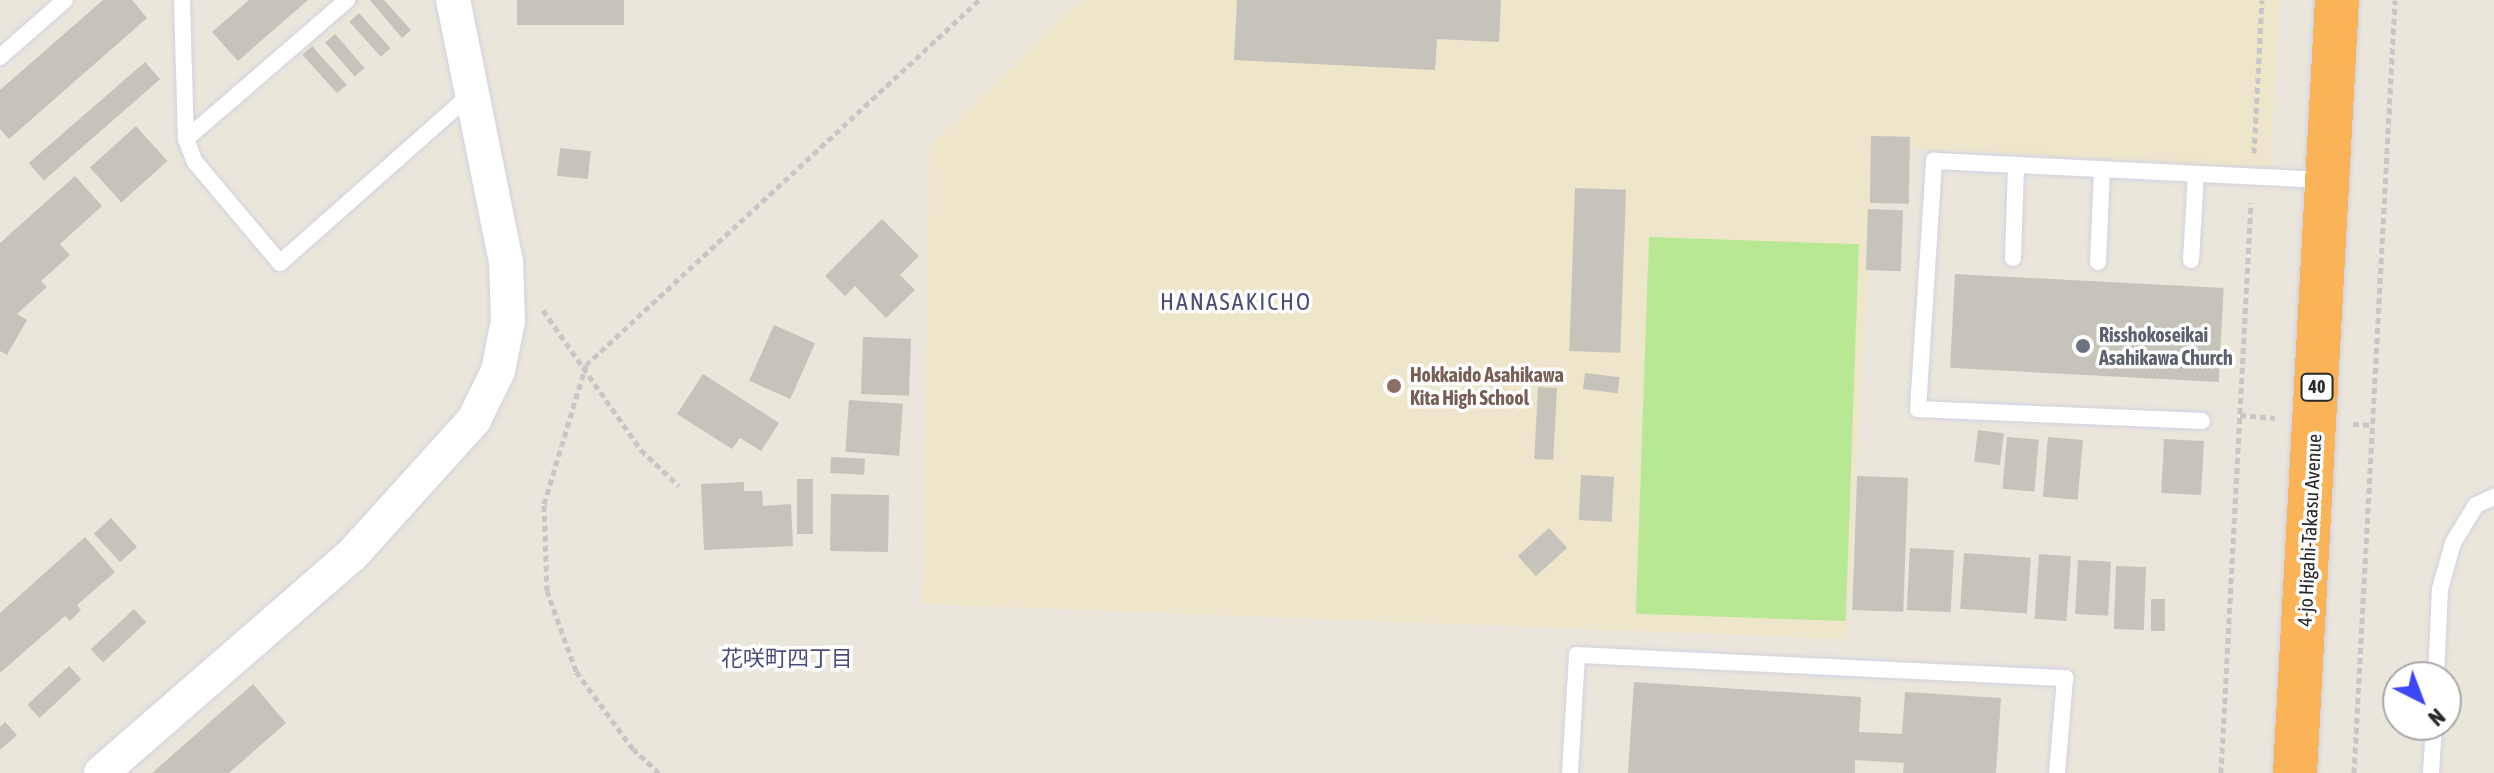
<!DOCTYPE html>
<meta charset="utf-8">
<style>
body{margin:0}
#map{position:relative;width:2494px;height:773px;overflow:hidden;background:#ebe6db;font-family:"Asap Condensed","Noto Sans JP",sans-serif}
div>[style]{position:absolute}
.education>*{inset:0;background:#ede6cb}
.pitch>*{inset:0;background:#b9e894;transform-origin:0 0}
.building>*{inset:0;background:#c6c3bb;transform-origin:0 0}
.path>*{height:5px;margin-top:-2.5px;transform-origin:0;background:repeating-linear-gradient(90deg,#c7c7c7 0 6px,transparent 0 10px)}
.roads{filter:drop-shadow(0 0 2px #d0d1e2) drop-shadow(0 0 2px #d0d1e2)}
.lane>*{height:16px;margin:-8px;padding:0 8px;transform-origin:8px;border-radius:8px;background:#fff}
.street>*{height:34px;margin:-17px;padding:0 17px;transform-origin:17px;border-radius:17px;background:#fff}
.highway>*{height:44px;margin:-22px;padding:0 22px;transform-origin:22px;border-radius:22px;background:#fab457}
.dots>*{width:22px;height:22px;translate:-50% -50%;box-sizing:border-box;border:4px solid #fff;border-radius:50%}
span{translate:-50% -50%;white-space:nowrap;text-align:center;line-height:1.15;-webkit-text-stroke:7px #fff;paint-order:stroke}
.shield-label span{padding:2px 6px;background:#fff;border:2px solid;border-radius:6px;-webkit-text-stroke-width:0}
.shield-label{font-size:18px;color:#292929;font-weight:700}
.worship-label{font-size:20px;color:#5b616d;font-weight:700}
.left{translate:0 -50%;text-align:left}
.education-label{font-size:20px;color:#785e54;font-weight:700}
.street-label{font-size:20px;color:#292929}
.neighbourhood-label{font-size:22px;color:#4b4d79}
.quarter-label{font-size:24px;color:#4b4d79;letter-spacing:2px}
.north{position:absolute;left:2382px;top:661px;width:80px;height:80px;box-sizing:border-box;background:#fff;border:2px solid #a9a9a9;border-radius:50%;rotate:138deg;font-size:22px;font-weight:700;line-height:32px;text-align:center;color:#292929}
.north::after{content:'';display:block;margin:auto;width:28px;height:36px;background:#3d47f6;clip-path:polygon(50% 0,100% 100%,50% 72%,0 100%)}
</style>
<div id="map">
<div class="education">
<div style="clip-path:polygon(1081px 0,2280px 0,2270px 169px,1875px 146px,1847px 639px,922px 604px,930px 146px)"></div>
</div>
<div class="pitch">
<div style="left:1649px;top:237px;width:210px;height:377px;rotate:2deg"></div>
</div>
<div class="building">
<div style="clip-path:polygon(103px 0,132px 0,147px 18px,9px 139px,0 129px,0 90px)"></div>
<div style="clip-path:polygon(249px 0,308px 0,238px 61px,212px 32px)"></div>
<div style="clip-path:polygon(370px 0,384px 0,411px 30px,402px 38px)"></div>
<div style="left:517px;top:0;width:107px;height:25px"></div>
<div style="clip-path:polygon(1237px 0,1501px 0,1499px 42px,1437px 39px,1435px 70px,1234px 60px)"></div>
<div style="left:359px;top:13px;width:47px;height:13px;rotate:48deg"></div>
<div style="left:335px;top:34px;width:45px;height:13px;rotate:49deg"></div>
<div style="left:312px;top:46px;width:52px;height:13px;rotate:48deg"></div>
<div style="left:145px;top:62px;width:23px;height:154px;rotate:49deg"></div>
<div style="left:136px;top:126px;width:47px;height:62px;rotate:48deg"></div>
<div style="left:1871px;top:136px;width:39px;height:67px;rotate:1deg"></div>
<div style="left:560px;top:148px;width:31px;height:28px;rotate:6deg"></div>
<div style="clip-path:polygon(75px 176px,102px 206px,60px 244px,70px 255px,41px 281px,47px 287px,17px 314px,27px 320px,7px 355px,0 351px,0 243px)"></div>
<div style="left:1575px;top:188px;width:51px;height:163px;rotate:2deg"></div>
<div style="left:1868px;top:209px;width:35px;height:61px;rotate:2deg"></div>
<div style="clip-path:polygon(882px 219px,919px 256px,900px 275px,915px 290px,886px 318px,855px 286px,845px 296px,825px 276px)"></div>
<div style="left:1955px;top:274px;width:269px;height:94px;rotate:3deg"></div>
<div style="left:774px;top:325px;width:45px;height:61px;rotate:24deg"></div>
<div style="left:863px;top:337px;width:48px;height:57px;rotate:2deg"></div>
<div style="left:1585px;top:373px;width:35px;height:16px;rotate:7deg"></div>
<div style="clip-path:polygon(703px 374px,779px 423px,761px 451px,740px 438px,732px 449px,677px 414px)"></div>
<div style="left:1538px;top:387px;width:19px;height:72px;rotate:3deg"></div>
<div style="left:849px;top:400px;width:54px;height:52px;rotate:4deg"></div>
<div style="left:1978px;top:430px;width:26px;height:32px;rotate:7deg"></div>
<div style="left:2007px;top:437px;width:32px;height:52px;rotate:5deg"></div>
<div style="left:2048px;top:437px;width:35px;height:60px;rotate:5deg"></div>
<div style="left:2164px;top:439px;width:40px;height:54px;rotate:3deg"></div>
<div style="left:831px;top:457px;width:34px;height:16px;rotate:3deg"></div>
<div style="left:1581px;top:475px;width:33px;height:45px;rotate:3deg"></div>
<div style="left:1857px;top:476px;width:51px;height:134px;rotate:2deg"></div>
<div style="left:797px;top:479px;width:16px;height:55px"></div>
<div style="clip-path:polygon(744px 482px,744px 491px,762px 491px,763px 506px,791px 504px,793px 546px,704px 550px,701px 484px)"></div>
<div style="left:831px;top:494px;width:58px;height:57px;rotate:1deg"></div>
<div style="left:111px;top:518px;width:39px;height:23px;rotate:48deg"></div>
<div style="left:1549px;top:528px;width:27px;height:42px;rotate:48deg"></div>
<div style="clip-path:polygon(85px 537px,115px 572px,77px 605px,81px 610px,70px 621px,65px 616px,0 673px,0 613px)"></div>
<div style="left:1910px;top:548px;width:44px;height:62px;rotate:3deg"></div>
<div style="left:1964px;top:553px;width:67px;height:56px;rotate:4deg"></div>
<div style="left:2039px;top:554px;width:32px;height:65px;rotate:4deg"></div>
<div style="left:2078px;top:560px;width:33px;height:54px;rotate:3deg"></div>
<div style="left:2116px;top:566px;width:30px;height:63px;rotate:2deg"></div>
<div style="left:2151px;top:599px;width:14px;height:32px"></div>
<div style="left:134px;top:609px;width:18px;height:59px;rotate:47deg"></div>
<div style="left:69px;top:666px;width:18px;height:57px;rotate:47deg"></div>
<div style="clip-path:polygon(1634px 682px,1861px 697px,1859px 732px,1902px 734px,1905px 692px,2001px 698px,1996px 773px,1903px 773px,1904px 763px,1855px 760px,1855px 773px,1628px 773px)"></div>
<div style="clip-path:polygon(253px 684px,286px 723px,229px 773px,152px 773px)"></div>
<div style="clip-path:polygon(5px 722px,17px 735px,0 750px,0 727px)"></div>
</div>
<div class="path">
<div style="left:2254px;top:153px;width:153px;rotate:-87deg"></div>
<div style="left:543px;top:310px;width:171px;rotate:55deg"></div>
<div style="left:641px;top:450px;width:52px;rotate:43.5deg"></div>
<div style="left:2240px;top:415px;width:35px;rotate:5deg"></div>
<div style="left:2353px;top:424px;width:20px;rotate:3deg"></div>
<div style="left:659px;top:773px;width:35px;rotate:-137deg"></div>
<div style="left:633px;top:749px;width:97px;rotate:-126.2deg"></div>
<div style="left:576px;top:671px;width:85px;rotate:-109.9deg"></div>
<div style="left:547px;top:591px;width:87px;rotate:-92deg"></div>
<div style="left:544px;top:504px;width:145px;rotate:-73.2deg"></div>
<div style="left:586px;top:365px;width:536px;rotate:-42.88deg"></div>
<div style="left:2221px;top:773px;width:571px;rotate:-86.99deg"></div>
<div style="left:2354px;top:773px;width:774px;rotate:-86.96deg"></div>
</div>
<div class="roads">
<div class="lane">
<div style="left:182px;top:0;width:139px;rotate:88.4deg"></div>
<div style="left:186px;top:139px;width:25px;rotate:69deg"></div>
<div style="left:195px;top:162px;width:132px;rotate:49.9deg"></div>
<div style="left:280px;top:263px;width:258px;rotate:-41.5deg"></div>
<div style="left:0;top:57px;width:86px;rotate:-41.2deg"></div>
<div style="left:186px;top:139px;width:213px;rotate:-40.8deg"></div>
<div style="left:2013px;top:258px;width:92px;rotate:-88.1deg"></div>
<div style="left:2191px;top:260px;width:86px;rotate:-86.7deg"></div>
<div style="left:2098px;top:262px;width:93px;rotate:-87.5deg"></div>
<div style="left:2202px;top:421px;width:284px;rotate:-177.6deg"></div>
<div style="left:1918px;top:409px;width:249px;rotate:-86.3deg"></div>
<div style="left:1934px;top:161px;width:392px;rotate:2.8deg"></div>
<div style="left:2436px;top:677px;width:88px;rotate:-87.4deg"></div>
<div style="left:2440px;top:589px;width:48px;rotate:-74.2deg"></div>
<div style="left:2453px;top:543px;width:44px;rotate:-58.8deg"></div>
<div style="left:2476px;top:505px;width:20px;rotate:-24deg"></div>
<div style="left:1570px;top:773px;width:118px;rotate:-86.6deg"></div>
<div style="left:1577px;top:655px;width:489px;rotate:2.7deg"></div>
<div style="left:2065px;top:678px;width:95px;rotate:94.8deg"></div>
<div style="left:2431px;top:773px;width:48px;rotate:-86.4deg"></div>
</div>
<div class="street">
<div style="left:101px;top:773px;width:332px;rotate:-41deg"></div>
<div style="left:352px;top:555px;width:182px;rotate:-47.9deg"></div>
<div style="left:474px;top:420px;width:55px;rotate:-63.9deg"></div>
<div style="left:498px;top:371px;width:51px;rotate:-78.7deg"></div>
<div style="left:508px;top:321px;width:59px;rotate:-91.9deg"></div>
<div style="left:506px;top:262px;width:267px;rotate:-101.4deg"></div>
</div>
<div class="highway">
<div style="left:2295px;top:773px;width:774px;rotate:-86.89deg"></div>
</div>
</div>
<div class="dots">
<div style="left:2083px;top:346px;background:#6b7280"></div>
<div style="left:1394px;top:386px;background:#8d6e63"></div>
</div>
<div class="shield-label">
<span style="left:2317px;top:387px">40</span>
</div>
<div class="worship-label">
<span class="left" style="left:2099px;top:346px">Risshokoseikai<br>Asahikawa Church</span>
</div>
<div class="education-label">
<span class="left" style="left:1410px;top:386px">Hokkaido Asahikawa<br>Kita High School</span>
</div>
<div class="street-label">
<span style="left:2309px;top:530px;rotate:-87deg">4-jo Higahi-Takasu Avenue</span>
</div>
<div class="neighbourhood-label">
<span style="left:787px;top:659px">花咲町四丁目</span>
</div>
<div class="quarter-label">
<span style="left:1236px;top:302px">HANASAKICHO</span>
</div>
<div class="north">N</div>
</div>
